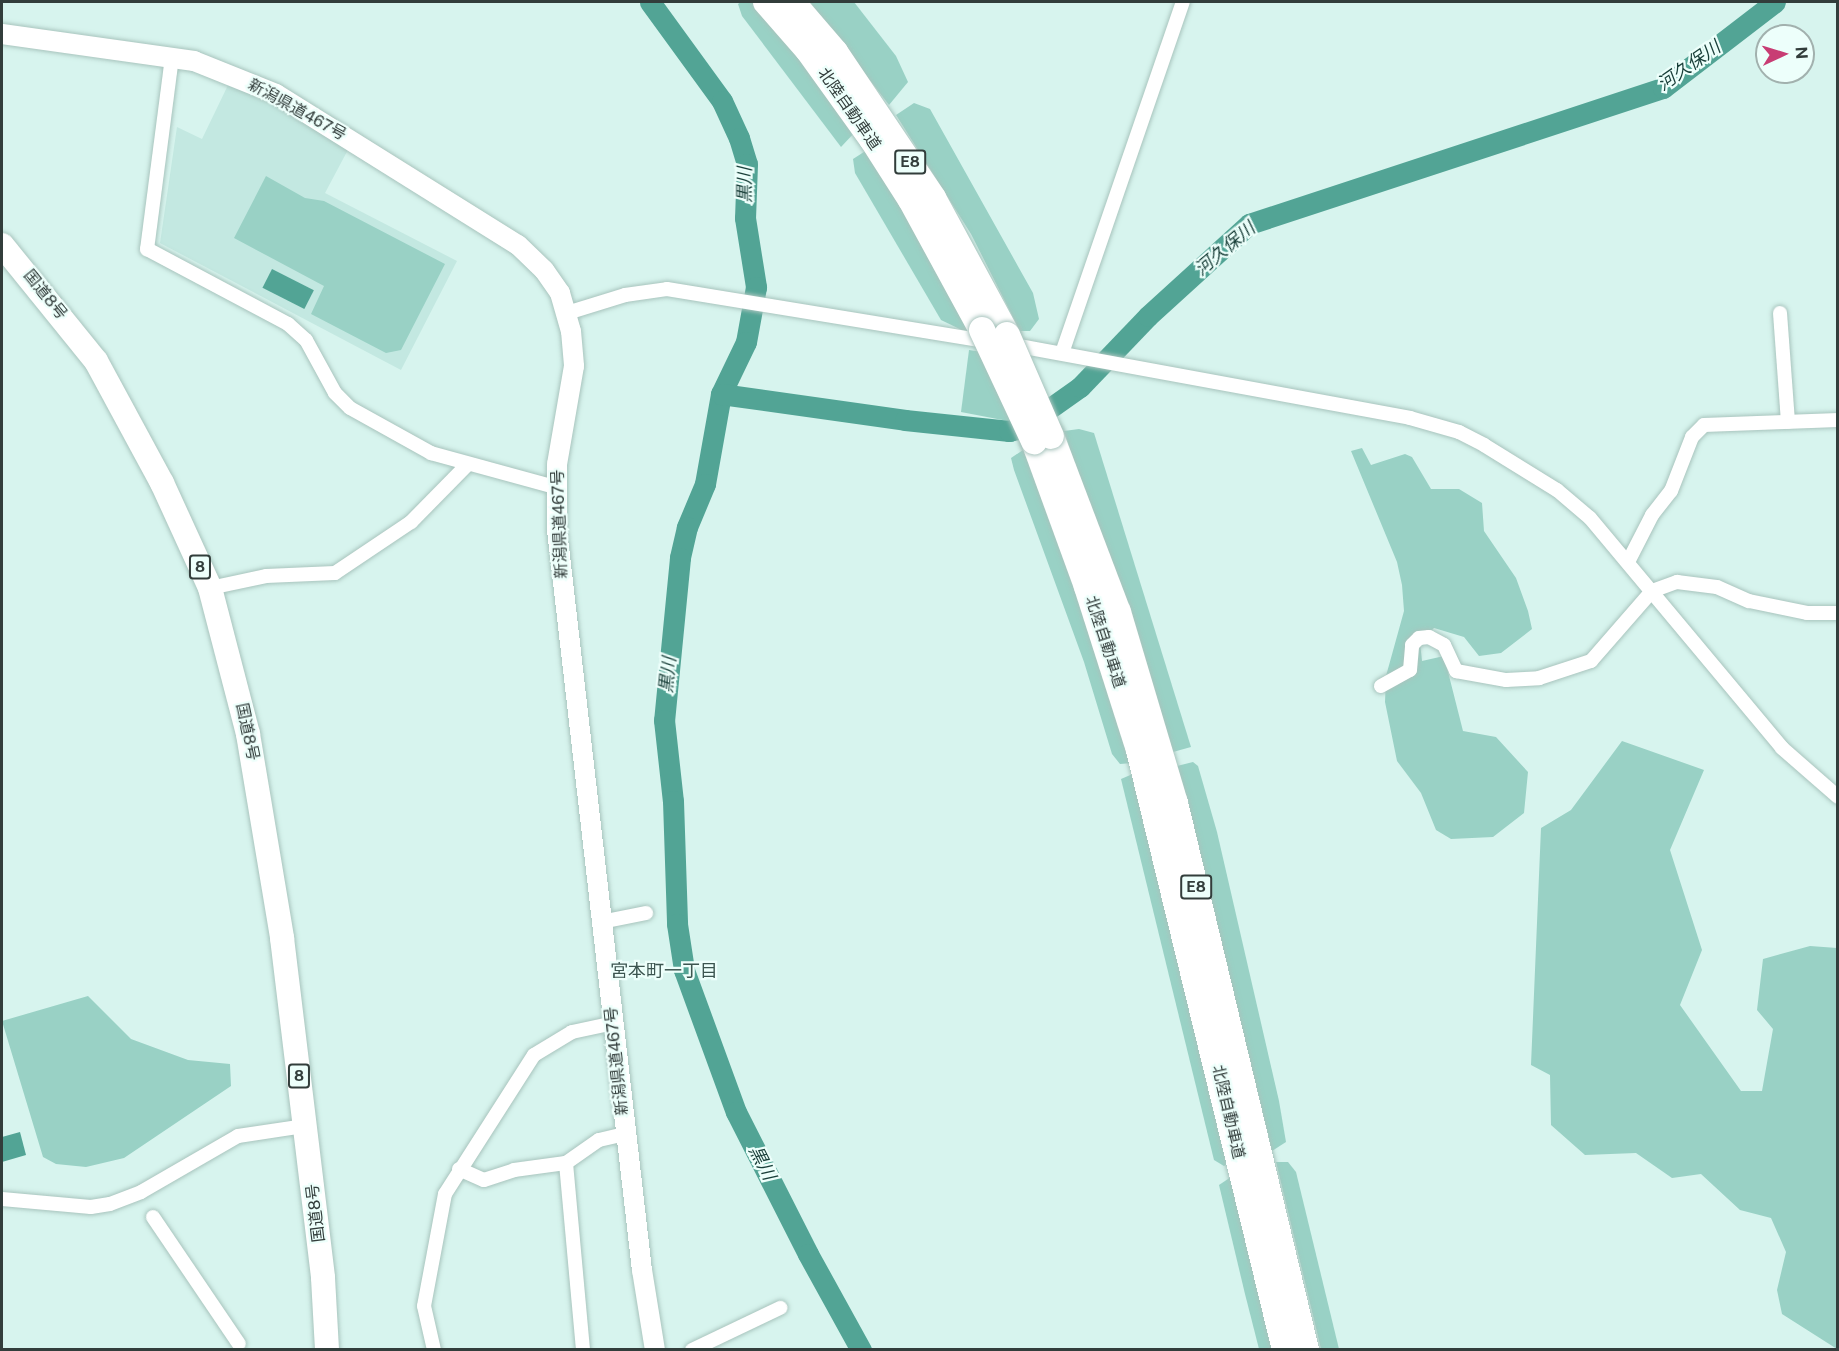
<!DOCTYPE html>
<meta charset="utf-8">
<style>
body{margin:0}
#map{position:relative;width:1839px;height:1351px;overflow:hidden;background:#d7f4ee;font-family:"Public Sans","Noto Sans JP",sans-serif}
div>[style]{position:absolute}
.built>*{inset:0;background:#c3e8e1}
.green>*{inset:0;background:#99d1c5}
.water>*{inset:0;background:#52a495;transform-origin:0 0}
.river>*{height:21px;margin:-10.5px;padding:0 10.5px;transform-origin:10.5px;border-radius:10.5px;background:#52a495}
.roads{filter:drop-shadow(0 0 2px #a8c4bd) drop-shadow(0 0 2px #a8c4bd)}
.minor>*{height:14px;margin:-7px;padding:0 7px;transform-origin:7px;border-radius:7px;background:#fff}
.secondary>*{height:20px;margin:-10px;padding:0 10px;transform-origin:10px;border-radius:10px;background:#fff}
.trunk>*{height:24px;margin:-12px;padding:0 12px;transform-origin:12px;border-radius:12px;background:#fff}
.motorway>*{height:26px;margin:-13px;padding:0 13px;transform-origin:13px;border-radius:13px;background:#fff}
.bridges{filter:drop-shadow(0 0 2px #a8c4bd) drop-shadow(0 0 2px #a8c4bd)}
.motorway-bridge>*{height:26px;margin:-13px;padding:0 13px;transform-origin:13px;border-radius:13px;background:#fff}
span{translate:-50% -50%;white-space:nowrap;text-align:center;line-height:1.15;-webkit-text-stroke:4.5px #edfffb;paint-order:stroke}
.shield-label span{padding:2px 4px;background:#edfffb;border:2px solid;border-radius:4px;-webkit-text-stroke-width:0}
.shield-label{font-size:15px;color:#323d3b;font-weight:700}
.street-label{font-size:16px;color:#323d3b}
.water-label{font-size:18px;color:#183e38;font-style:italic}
.neighbourhood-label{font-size:18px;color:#3c5550}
.frame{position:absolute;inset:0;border:3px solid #323d3b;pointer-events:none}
.north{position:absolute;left:1755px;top:24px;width:60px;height:60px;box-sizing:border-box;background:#edfffb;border:2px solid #a2b1ae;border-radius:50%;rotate:86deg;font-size:16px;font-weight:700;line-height:24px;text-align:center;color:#323d3b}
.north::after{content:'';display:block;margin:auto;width:21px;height:27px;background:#c83d74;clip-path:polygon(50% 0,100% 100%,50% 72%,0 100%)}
</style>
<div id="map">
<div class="built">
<div style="clip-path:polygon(230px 81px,264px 95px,350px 146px,325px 193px,457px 261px,401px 370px,160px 243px,177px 127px,202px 139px)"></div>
</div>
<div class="green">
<div style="clip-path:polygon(741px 2px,755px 2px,856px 131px,841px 147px,742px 16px,738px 4px)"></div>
<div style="clip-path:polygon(810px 2px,854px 2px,896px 56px,908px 82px,889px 105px)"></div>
<div style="clip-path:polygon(914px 103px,930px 109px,1033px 293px,1039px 319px,1030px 331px,1020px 331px,971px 234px,896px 115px)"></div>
<div style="clip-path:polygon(867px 150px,909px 214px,970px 334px,941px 320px,855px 173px,853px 159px)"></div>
<div style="clip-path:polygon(266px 176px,305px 198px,324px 201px,445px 264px,401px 350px,386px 353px,311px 314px,324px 286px,234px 238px)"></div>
<div style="clip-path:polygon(969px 350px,982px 352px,1013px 422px,961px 412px)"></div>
<div style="clip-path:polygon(1079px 429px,1094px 433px,1191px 747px,1173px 752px,1064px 431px)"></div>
<div style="clip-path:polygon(1362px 448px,1371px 465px,1405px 454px,1412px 457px,1431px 489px,1459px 489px,1482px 503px,1484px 531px,1516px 578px,1528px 611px,1532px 629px,1501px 653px,1479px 656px,1464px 637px,1434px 628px,1420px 642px,1422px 661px,1444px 656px,1463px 731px,1496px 737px,1528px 772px,1524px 813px,1493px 837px,1451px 839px,1436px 830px,1421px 793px,1397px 761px,1385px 702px,1386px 676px,1404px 611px,1402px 585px,1397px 562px,1351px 451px)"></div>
<div style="clip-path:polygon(1023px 450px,1055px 527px,1132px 763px,1120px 764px,1112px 754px,1084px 662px,1014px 470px,1011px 458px)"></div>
<div style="clip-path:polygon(1622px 741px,1704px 770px,1670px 850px,1702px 950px,1680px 1005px,1741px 1091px,1762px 1091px,1773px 1029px,1757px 1010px,1763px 959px,1810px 946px,1837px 948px,1837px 1349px,1782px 1314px,1777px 1290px,1786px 1252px,1771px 1218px,1740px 1210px,1701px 1174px,1672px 1178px,1636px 1153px,1585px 1155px,1551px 1125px,1550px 1075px,1531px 1065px,1541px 828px,1571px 810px)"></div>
<div style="clip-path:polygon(1193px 762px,1198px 766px,1217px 832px,1279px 1101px,1286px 1142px,1272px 1151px,1177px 766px)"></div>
<div style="clip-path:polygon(1135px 773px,1229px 1163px,1224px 1166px,1214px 1160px,1121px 779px)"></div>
<div style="clip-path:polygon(88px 996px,131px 1039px,188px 1060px,230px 1064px,231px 1086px,124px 1158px,86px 1167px,56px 1164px,43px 1157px,2px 1021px)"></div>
<div style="clip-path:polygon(1276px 1162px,1288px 1162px,1296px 1172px,1339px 1349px,1321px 1349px)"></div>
<div style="clip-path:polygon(1231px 1177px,1272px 1349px,1259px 1349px,1245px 1294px,1219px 1185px)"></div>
</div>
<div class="water">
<div style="left:272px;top:269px;width:47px;height:21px;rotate:27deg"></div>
<div style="clip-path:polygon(20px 1132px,26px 1155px,2px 1162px,2px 1137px)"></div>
</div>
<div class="river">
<div style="left:650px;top:2px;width:122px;rotate:54deg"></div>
<div style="left:722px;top:101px;width:41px;rotate:65.3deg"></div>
<div style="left:739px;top:138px;width:27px;rotate:73deg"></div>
<div style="left:747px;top:164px;width:54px;rotate:92.1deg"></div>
<div style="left:745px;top:218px;width:70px;rotate:80.9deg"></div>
<div style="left:756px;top:287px;width:56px;rotate:100.3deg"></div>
<div style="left:746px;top:342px;width:58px;rotate:115.7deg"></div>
<div style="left:721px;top:394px;width:91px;rotate:100.1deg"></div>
<div style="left:705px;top:484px;width:47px;rotate:112.7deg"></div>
<div style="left:687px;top:527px;width:32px;rotate:103deg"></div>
<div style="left:680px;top:558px;width:163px;rotate:95.6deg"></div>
<div style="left:664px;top:720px;width:81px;rotate:83.7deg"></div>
<div style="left:673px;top:801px;width:123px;rotate:88.1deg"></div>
<div style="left:677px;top:924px;width:47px;rotate:81.3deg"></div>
<div style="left:684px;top:970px;width:151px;rotate:69.9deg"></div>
<div style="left:736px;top:1112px;width:159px;rotate:63.1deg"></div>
<div style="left:808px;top:1254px;width:110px;rotate:61.1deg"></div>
<div style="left:721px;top:394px;width:186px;rotate:8deg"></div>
<div style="left:905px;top:420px;width:105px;rotate:6deg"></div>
<div style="left:1009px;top:431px;width:13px;rotate:-13deg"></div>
<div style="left:1022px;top:428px;width:71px;rotate:-35.3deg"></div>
<div style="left:1080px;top:387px;width:98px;rotate:-46.2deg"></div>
<div style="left:1148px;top:316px;width:137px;rotate:-42.3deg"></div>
<div style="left:1249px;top:224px;width:436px;rotate:-18.2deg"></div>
<div style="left:1663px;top:88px;width:141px;rotate:-37.5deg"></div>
</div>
<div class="roads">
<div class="minor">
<div style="left:172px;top:57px;width:194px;rotate:97.4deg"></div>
<div style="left:147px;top:249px;width:160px;rotate:28deg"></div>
<div style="left:288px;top:324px;width:24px;rotate:42deg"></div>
<div style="left:306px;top:340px;width:60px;rotate:61.3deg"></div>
<div style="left:335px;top:393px;width:21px;rotate:45deg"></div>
<div style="left:350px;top:408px;width:93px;rotate:29.1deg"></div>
<div style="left:431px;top:453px;width:129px;rotate:15.3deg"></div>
<div style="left:567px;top:313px;width:61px;rotate:-17.2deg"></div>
<div style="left:625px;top:295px;width:42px;rotate:-8.1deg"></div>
<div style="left:667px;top:289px;width:326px;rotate:9.3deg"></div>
<div style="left:1780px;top:313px;width:109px;rotate:85.8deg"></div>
<div style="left:1008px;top:344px;width:409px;rotate:10.4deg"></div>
<div style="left:1410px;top:418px;width:51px;rotate:15.9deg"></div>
<div style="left:1459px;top:432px;width:28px;rotate:27deg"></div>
<div style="left:1484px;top:445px;width:86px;rotate:31.7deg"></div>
<div style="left:1557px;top:490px;width:43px;rotate:40.3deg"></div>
<div style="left:1590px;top:518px;width:300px;rotate:50.1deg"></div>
<div style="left:1782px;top:748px;width:74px;rotate:41.2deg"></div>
<div style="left:1062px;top:353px;width:371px;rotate:-71deg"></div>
<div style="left:1628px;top:562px;width:53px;rotate:-62.9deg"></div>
<div style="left:1652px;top:515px;width:31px;rotate:-52deg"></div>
<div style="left:1671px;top:491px;width:58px;rotate:-68.7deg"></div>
<div style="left:1692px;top:437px;width:17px;rotate:-45deg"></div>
<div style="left:1704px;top:425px;width:134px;rotate:-2.1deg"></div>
<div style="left:210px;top:588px;width:57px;rotate:-12.1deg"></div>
<div style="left:266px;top:576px;width:69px;rotate:-2.5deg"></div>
<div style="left:335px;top:573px;width:92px;rotate:-33.9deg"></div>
<div style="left:411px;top:522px;width:81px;rotate:-45.5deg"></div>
<div style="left:1381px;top:686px;width:33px;rotate:-29deg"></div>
<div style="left:1410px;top:670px;width:25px;rotate:-85deg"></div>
<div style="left:1412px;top:645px;width:10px;rotate:-45deg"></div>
<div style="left:1419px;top:638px;width:10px;rotate:-6deg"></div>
<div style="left:1429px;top:637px;width:17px;rotate:28deg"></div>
<div style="left:1444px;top:645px;width:29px;rotate:65deg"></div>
<div style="left:1456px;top:671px;width:51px;rotate:10.2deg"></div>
<div style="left:1506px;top:680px;width:33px;rotate:-3deg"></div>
<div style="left:1539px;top:678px;width:55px;rotate:-18.1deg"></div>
<div style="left:1591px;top:661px;width:93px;rotate:-48.9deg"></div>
<div style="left:1652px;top:591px;width:27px;rotate:-20deg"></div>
<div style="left:1677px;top:582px;width:40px;rotate:7.1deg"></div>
<div style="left:1717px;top:587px;width:35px;rotate:24deg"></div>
<div style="left:1749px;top:601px;width:59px;rotate:11.7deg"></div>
<div style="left:1807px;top:613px;width:31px"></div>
<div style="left:601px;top:922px;width:46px;rotate:-11.3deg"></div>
<div style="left:566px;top:1163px;width:188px;rotate:84.8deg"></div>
<div style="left:459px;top:1169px;width:27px;rotate:24deg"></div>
<div style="left:484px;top:1180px;width:32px;rotate:-18deg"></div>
<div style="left:514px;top:1170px;width:52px;rotate:-7.7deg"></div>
<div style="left:566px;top:1163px;width:40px;rotate:-34.9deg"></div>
<div style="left:599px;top:1140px;width:27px;rotate:-13deg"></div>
<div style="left:2px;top:1199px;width:89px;rotate:5.1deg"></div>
<div style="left:91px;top:1207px;width:19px;rotate:-9deg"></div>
<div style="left:110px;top:1204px;width:33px;rotate:-21deg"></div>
<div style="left:141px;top:1192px;width:112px;rotate:-30deg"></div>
<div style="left:238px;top:1136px;width:68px;rotate:-8.5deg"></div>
<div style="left:153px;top:1217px;width:153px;rotate:55.9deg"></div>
<div style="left:434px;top:1350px;width:45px;rotate:-102.8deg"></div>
<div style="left:424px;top:1306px;width:114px;rotate:-79.4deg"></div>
<div style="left:445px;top:1194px;width:165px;rotate:-57.4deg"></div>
<div style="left:534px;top:1055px;width:44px;rotate:-31.2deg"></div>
<div style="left:572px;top:1032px;width:43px;rotate:-12.1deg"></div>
<div style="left:692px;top:1350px;width:98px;rotate:-25.5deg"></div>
</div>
<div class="secondary">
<div style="left:2px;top:34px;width:194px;rotate:8deg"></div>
<div style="left:194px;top:61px;width:88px;rotate:21.9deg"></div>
<div style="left:276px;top:94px;width:285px;rotate:32deg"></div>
<div style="left:518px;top:245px;width:36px;rotate:44deg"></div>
<div style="left:544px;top:270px;width:28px;rotate:55deg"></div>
<div style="left:560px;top:293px;width:40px;rotate:74deg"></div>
<div style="left:571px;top:331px;width:35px;rotate:85deg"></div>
<div style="left:574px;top:366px;width:99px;rotate:99.8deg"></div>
<div style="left:557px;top:464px;width:66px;rotate:90deg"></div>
<div style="left:557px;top:530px;width:745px;rotate:83.45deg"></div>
<div style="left:642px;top:1270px;width:81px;rotate:80.8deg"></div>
</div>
<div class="trunk">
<div style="left:2px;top:245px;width:149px;rotate:51deg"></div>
<div style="left:96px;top:361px;width:139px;rotate:61.6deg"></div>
<div style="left:162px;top:483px;width:115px;rotate:65.4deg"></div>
<div style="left:210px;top:588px;width:151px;rotate:75.4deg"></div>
<div style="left:248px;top:734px;width:207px;rotate:80.5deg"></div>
<div style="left:282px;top:938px;width:342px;rotate:83.1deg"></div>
<div style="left:323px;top:1278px;width:72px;rotate:86.8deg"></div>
</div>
<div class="motorway">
<div style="left:766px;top:2px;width:64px;rotate:48.8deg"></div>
<div style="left:808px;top:50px;width:110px;rotate:54.3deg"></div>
<div style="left:872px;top:139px;width:72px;rotate:57.4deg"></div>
<div style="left:911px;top:200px;width:148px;rotate:61.4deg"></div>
<div style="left:792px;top:2px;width:66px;rotate:49.3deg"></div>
<div style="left:835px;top:52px;width:176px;rotate:56.1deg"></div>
<div style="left:933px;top:198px;width:156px;rotate:61.6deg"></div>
<div style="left:1051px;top:436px;width:188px;rotate:69.2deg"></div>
<div style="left:1118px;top:612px;width:199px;rotate:73.4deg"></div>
<div style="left:1175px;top:803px;width:562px;rotate:76.53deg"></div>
<div style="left:1034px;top:441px;width:155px;rotate:70deg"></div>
<div style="left:1087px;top:587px;width:171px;rotate:72.3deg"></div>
<div style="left:1139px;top:750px;width:618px;rotate:76.32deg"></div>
</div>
</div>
<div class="bridges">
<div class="motorway-bridge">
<div style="left:982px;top:330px;width:123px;rotate:64.9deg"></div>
<div style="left:1007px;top:335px;width:110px;rotate:66.5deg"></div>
</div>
</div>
<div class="shield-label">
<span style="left:910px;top:162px">E8</span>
<span style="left:200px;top:567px">8</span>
<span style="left:1196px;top:887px">E8</span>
<span style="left:299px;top:1076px">8</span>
</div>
<div class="street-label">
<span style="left:849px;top:109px;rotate:55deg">北陸自動車道</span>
<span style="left:297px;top:110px;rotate:29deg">新潟県道467号</span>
<span style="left:45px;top:295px;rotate:51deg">国道8号</span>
<span style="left:560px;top:524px;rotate:-92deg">新潟県道467号</span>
<span style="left:1105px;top:642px;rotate:72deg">北陸自動車道</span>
<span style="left:247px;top:732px;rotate:78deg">国道8号</span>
<span style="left:617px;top:1061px;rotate:-96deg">新潟県道467号</span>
<span style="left:1228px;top:1112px;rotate:77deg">北陸自動車道</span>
<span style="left:316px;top:1213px;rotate:-97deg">国道8号</span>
</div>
<div class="water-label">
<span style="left:1689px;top:66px;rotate:-35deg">河久保川</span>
<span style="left:745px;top:185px;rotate:-90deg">黒川</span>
<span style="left:1225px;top:249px;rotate:-40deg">河久保川</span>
<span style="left:668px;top:675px;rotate:-84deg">黒川</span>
<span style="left:762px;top:1163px;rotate:63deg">黒川</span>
</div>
<div class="neighbourhood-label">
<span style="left:664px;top:971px">宮本町一丁目</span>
</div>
<div class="frame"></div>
<div class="north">N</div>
</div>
